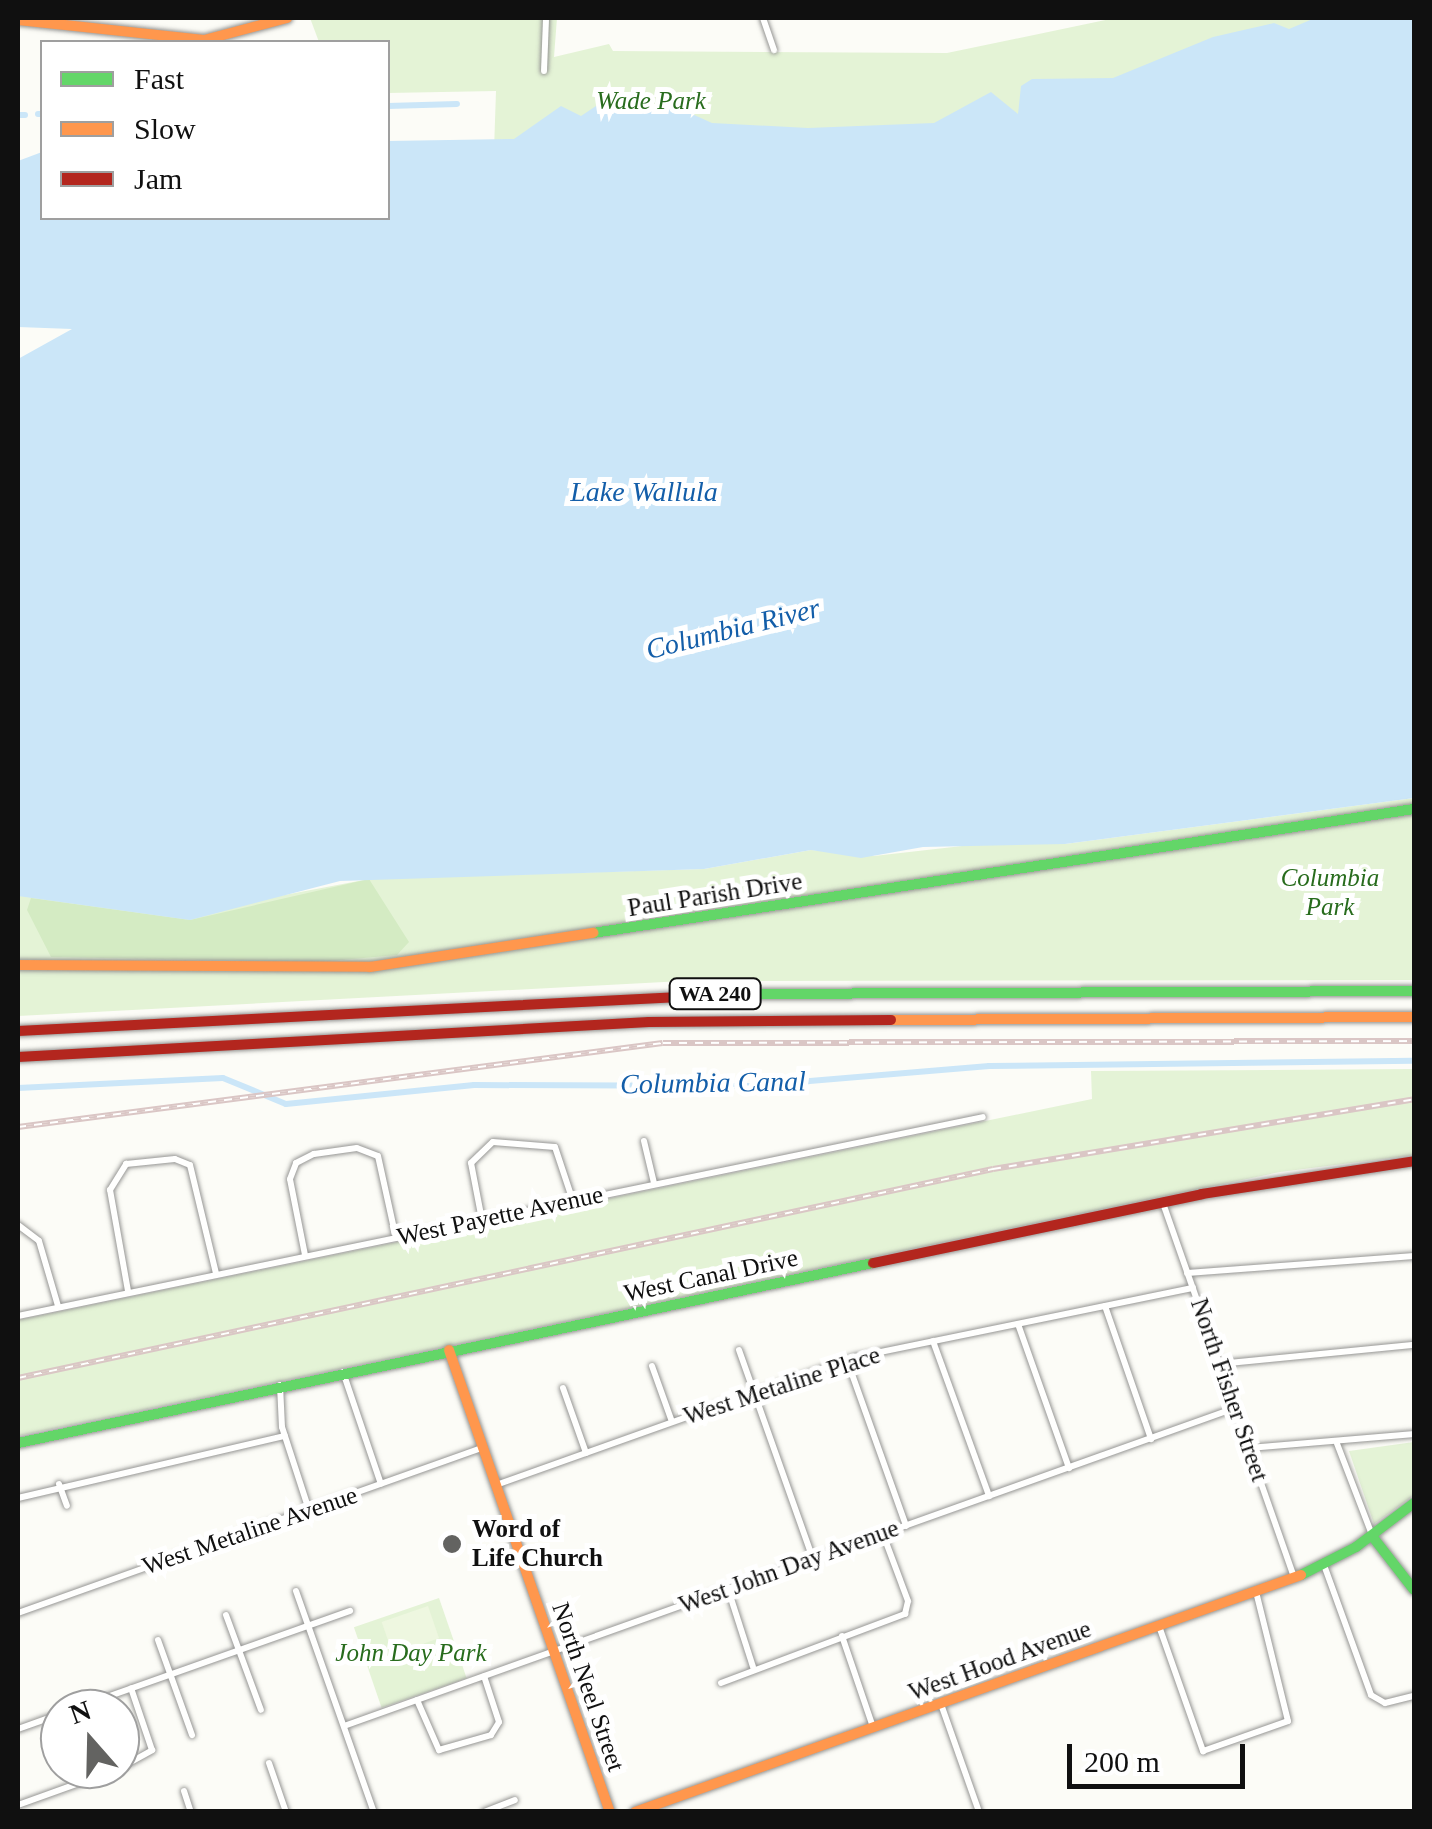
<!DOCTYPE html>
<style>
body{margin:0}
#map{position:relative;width:1432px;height:1829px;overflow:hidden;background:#fcfcf7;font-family:"Times New Roman",serif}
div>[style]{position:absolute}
.green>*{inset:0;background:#e4f3d6;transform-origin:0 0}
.forest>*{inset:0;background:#d4ebc3}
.pitch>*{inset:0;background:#eef7e0;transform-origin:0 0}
.water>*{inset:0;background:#cbe6f8}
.canal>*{height:6px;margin:-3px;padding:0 3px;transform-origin:3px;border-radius:3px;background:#cbe6f8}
.roads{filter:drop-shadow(0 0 2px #969694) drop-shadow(0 0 2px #969694)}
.street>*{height:6px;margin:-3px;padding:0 3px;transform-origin:3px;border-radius:3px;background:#fffffe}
.fast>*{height:10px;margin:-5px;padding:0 5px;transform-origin:5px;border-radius:5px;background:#63d668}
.slow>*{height:10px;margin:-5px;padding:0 5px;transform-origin:5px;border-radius:5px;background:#ff974d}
.jam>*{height:10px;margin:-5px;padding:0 5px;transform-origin:5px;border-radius:5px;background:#b3261e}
.rail>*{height:6px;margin-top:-3px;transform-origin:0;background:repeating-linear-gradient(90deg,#fff 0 8px,#dac6c5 0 16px);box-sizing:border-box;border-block:2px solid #dac6c5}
.dots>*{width:28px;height:28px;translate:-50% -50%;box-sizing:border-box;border:5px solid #fff;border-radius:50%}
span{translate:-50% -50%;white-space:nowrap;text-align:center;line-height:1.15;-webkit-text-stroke:10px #fff;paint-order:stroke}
.shield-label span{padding:2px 8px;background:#fff;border:2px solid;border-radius:8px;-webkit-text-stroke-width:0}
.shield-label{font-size:22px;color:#101010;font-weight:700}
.park-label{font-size:25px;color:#286c1d;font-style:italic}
.street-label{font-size:25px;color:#101010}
.poi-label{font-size:25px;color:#101010;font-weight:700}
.left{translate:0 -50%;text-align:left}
.water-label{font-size:28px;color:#135ea9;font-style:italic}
.frame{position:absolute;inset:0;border:20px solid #101010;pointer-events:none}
.legend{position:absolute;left:40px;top:40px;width:350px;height:180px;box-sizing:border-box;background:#fff;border:2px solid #9f9f9f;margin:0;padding:12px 18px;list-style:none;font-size:30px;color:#101010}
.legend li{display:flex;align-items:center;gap:20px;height:50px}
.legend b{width:50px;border:2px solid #9f9f9f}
.north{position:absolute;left:40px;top:1689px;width:100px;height:100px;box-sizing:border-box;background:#fff;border:2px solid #9f9f9f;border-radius:50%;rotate:340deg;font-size:28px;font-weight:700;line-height:40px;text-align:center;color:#101010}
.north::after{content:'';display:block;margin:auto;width:35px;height:45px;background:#636361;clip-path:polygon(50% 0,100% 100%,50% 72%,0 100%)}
.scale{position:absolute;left:1067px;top:1744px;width:178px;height:45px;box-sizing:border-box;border:5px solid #101010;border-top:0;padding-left:12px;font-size:30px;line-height:35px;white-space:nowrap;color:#101010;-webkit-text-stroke:8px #fff;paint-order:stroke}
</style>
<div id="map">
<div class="green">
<div style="clip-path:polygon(310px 18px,557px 18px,554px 57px,609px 44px,613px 51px,947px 53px,1115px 18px,1414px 18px,1414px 46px,1096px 117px,494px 150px,496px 91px,388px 93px,388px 42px,319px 42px)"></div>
<div style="clip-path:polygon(1414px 798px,1414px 980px,683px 981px,18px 1016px,18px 896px,258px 900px,369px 879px,704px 869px,811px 850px,874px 856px,1006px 841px,1065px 844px)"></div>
<div style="clip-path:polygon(1414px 1069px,1414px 1155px,1280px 1172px,18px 1436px,18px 1320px,1092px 1099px,1091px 1071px)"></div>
<div style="clip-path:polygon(1414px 1442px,1414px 1495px,1374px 1524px,1349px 1451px)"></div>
<div style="left:439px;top:1598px;width:85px;height:90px;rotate:71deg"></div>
</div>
<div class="forest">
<div style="clip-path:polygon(369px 879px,409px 942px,397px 955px,318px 962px,51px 957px,27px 910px,31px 898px,190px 920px)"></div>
</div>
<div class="pitch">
<div style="left:428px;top:1606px;width:34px;height:49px;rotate:71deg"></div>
</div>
<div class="water">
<div style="clip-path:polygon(1315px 18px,1414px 18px,1414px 798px,1065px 844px,923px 847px,861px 858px,811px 850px,704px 869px,340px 881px,190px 920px,18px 896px,18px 359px,72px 329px,18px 327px,18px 161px,42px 152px,42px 218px,388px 218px,388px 141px,514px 139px,561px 106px,581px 116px,602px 102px,672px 105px,712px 123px,808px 128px,934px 123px,991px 92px,1018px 114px,1021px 86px,1032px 79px,1113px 78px,1213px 37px,1274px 23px,1289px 29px)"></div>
</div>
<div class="canal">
<div style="left:388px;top:106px;width:69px;rotate:-1.7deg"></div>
<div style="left:38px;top:114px;width:4px"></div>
<div style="left:18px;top:115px;width:7px"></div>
<div style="left:18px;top:1088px;width:205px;rotate:-2.8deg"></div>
<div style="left:223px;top:1078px;width:68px;rotate:22.4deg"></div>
<div style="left:286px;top:1104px;width:189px;rotate:-5.8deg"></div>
<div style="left:474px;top:1085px;width:276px;rotate:0.2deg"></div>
<div style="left:750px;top:1086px;width:240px;rotate:-4.8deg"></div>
<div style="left:989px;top:1066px;width:425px;rotate:-0.7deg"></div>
</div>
<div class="roads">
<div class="street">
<div style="left:763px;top:18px;width:34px;rotate:71deg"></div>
<div style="left:544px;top:71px;width:53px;rotate:-87.8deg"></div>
<div style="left:644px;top:1141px;width:43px;rotate:76.6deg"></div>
<div style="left:1163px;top:1203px;width:397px;rotate:70.7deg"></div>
<div style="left:482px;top:1220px;width:58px;rotate:-100.9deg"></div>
<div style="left:471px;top:1163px;width:30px;rotate:-44deg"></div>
<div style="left:493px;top:1142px;width:62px;rotate:4.6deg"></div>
<div style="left:555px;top:1147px;width:57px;rotate:71.6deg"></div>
<div style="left:18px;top:1225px;width:26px;rotate:37deg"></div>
<div style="left:39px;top:1241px;width:68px;rotate:73.7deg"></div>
<div style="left:305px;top:1255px;width:77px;rotate:-101.2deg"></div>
<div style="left:290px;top:1179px;width:17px;rotate:-69deg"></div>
<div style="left:296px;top:1163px;width:20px;rotate:-27deg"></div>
<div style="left:314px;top:1154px;width:43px;rotate:-7.9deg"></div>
<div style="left:357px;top:1148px;width:22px;rotate:21deg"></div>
<div style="left:378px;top:1156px;width:84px;rotate:77.6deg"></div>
<div style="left:1187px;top:1273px;width:228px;rotate:-4.3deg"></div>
<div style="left:128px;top:1291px;width:103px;rotate:-100.1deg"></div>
<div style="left:110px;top:1190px;width:31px;rotate:-58deg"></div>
<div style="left:126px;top:1164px;width:49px;rotate:-5.8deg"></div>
<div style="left:175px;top:1159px;width:16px;rotate:22deg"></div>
<div style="left:190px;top:1165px;width:111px;rotate:76.5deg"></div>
<div style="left:1105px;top:1306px;width:141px;rotate:70.9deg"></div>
<div style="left:18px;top:1316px;width:985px;rotate:-11.65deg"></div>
<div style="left:1018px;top:1324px;width:153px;rotate:70.5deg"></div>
<div style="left:933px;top:1341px;width:165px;rotate:70.1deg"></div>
<div style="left:739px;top:1350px;width:222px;rotate:70.5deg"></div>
<div style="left:847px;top:1360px;width:176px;rotate:70.4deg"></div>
<div style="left:1219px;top:1364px;width:196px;rotate:-5.6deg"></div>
<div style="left:652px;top:1366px;width:59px;rotate:70.3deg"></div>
<div style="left:343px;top:1372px;width:118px;rotate:71.3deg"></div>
<div style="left:280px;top:1385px;width:42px;rotate:87.3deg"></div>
<div style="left:282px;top:1427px;width:87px;rotate:72deg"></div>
<div style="left:563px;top:1388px;width:69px;rotate:70.5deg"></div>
<div style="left:1336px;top:1441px;width:101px;rotate:69deg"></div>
<div style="left:1249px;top:1448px;width:166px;rotate:-4.8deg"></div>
<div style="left:59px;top:1484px;width:23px;rotate:70deg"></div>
<div style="left:496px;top:1485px;width:382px;rotate:-19.6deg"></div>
<div style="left:856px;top:1357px;width:344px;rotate:-11.6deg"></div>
<div style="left:18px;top:1498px;width:274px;rotate:-13.1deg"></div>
<div style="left:1324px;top:1565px;width:138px;rotate:70.1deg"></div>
<div style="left:1371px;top:1695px;width:16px;rotate:30deg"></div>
<div style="left:1385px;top:1703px;width:30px;rotate:-14deg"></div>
<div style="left:728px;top:1589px;width:82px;rotate:72.2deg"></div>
<div style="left:296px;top:1591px;width:234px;rotate:70.6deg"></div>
<div style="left:18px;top:1613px;width:492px;rotate:-19.6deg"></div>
<div style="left:226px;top:1615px;width:101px;rotate:69.8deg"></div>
<div style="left:1159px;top:1626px;width:133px;rotate:70.6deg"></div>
<div style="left:1203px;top:1751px;width:90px;rotate:-19.4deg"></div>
<div style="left:1288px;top:1721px;width:133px;rotate:-103.9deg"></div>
<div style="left:842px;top:1636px;width:96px;rotate:71.2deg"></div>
<div style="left:158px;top:1640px;width:101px;rotate:70.3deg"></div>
<div style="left:721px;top:1683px;width:197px;rotate:-20.6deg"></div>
<div style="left:905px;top:1614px;width:13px;rotate:-77deg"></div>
<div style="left:908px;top:1601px;width:72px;rotate:-110.5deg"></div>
<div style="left:417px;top:1700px;width:55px;rotate:66.3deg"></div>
<div style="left:439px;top:1750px;width:54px;rotate:-16.1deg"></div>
<div style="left:491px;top:1735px;width:15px;rotate:-58deg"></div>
<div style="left:499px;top:1722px;width:48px;rotate:-108.1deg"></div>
<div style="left:941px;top:1704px;width:114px;rotate:70.6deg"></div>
<div style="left:73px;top:1709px;width:294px;rotate:-19.5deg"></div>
<div style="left:344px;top:1726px;width:946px;rotate:-19.64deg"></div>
<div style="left:18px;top:1729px;width:45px;rotate:-19.7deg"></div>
<div style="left:269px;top:1763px;width:52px;rotate:70.9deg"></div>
<div style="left:120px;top:1768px;width:37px;rotate:-29deg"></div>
<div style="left:152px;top:1750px;width:65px;rotate:-108.7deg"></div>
<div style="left:184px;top:1791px;width:22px;rotate:72deg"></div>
<div style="left:18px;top:1805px;width:106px;rotate:-19.8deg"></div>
<div style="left:484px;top:1812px;width:33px;rotate:-21deg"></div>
</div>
<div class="fast">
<div style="left:593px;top:933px;width:830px;rotate:-8.59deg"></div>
<div style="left:739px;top:994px;width:675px;rotate:-0.25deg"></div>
<div style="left:18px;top:1443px;width:874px;rotate:-11.89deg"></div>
<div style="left:1372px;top:1536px;width:68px;rotate:52.1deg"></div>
<div style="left:1301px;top:1575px;width:62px;rotate:-27deg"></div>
<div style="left:1356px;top:1547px;width:73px;rotate:-37.2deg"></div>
</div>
<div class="slow">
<div style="left:18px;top:20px;width:187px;rotate:6.1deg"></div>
<div style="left:204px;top:40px;width:86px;rotate:-14.8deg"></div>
<div style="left:18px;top:965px;width:352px;rotate:0.3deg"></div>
<div style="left:370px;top:967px;width:226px;rotate:-8.7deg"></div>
<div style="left:891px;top:1020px;width:523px;rotate:-0.33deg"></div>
<div style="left:449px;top:1350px;width:489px;rotate:70.8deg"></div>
<div style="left:635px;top:1812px;width:707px;rotate:-19.59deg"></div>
</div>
<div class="jam">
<div style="left:18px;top:1031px;width:722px;rotate:-2.94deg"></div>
<div style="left:18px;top:1057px;width:632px;rotate:-3.17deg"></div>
<div style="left:649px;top:1022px;width:242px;rotate:-0.5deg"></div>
<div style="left:873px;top:1263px;width:336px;rotate:-11.8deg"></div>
<div style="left:1202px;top:1194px;width:215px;rotate:-8.8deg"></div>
</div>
</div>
<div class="rail">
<div style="left:18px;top:1127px;width:650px;rotate:-7.42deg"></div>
<div style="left:663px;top:1043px;width:751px;rotate:-0.15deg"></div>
<div style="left:18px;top:1378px;width:997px;rotate:-12.1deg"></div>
<div style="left:993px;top:1169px;width:427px;rotate:-9.4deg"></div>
</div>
<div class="dots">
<div style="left:452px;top:1544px;background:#636361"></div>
</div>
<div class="shield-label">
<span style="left:715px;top:994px">WA 240</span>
</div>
<div class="park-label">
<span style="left:651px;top:101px">Wade Park</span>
<span style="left:1330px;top:893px">Columbia<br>Park</span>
<span style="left:411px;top:1653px">John Day Park</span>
</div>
<div class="street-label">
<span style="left:715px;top:895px;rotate:-9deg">Paul Parish Drive</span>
<span style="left:500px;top:1216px;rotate:-12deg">West Payette Avenue</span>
<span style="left:711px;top:1276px;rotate:-12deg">West Canal Drive</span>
<span style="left:782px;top:1386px;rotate:-18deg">West Metaline Place</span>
<span style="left:1229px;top:1390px;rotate:71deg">North Fisher Street</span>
<span style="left:250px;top:1531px;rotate:-19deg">West Metaline Avenue</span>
<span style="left:789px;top:1567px;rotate:-20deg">West John Day Avenue</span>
<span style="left:1000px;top:1661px;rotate:-20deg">West Hood Avenue</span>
<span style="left:588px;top:1687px;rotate:71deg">North Neel Street</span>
</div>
<div class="poi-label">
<span class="left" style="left:472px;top:1544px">Word of<br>Life Church</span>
</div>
<div class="water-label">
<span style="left:644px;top:492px">Lake Wallula</span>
<span style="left:733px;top:629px;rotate:-14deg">Columbia River</span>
<span style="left:713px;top:1083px;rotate:-1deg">Columbia Canal</span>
</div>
<div class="frame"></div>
<ul class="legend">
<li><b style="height:12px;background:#63d668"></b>Fast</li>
<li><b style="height:12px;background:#ff974d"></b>Slow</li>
<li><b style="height:12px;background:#b3261e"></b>Jam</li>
</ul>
<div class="north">N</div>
<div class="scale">200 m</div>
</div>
